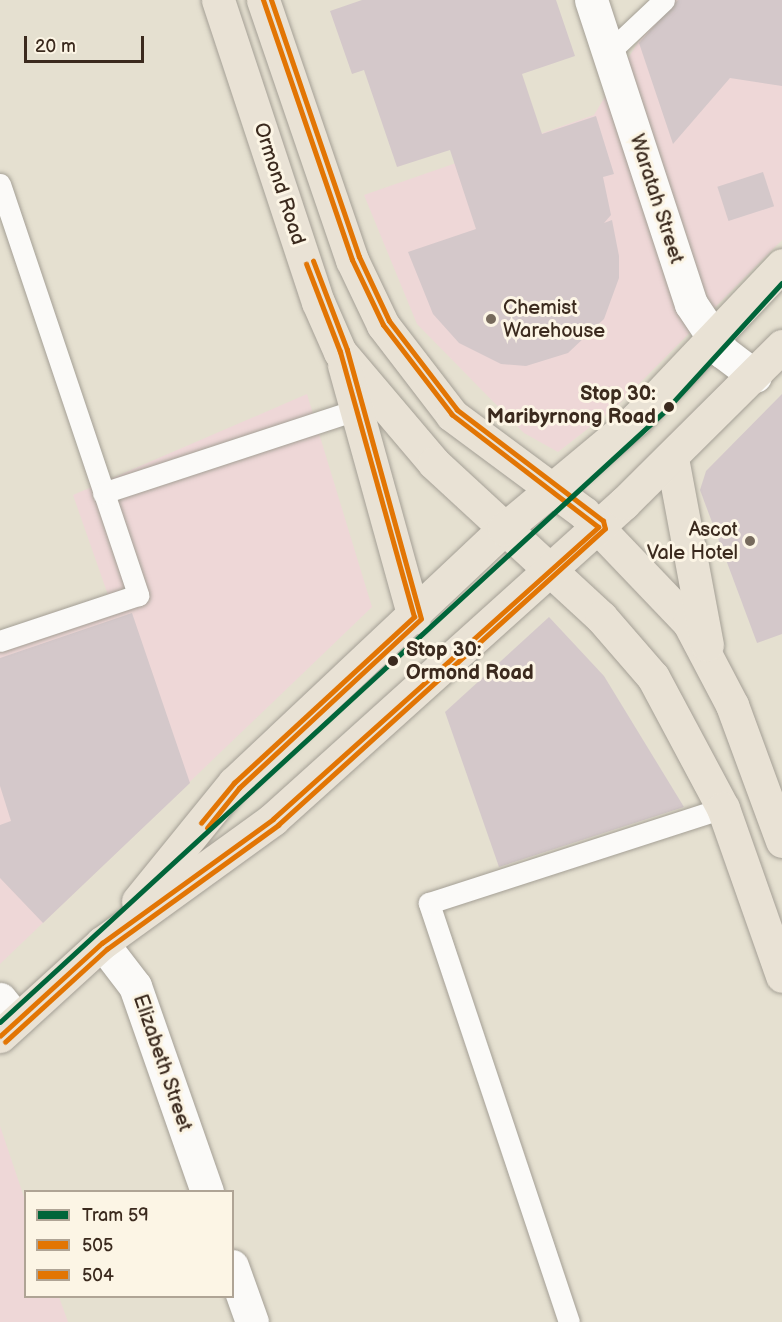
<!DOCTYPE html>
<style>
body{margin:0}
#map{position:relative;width:782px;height:1322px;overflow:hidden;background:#e5e0d0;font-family:"Balsamiq Sans",sans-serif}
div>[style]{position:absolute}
.built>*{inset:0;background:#eed7d7}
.building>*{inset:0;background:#d4c8ca;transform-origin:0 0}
.roads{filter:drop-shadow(0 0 2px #a49f95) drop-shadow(0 0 2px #a49f95)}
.service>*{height:21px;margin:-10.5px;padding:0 10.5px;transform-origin:10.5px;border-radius:10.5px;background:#fbfaf8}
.minor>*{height:33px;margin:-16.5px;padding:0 16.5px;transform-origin:16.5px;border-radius:16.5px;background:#fbfaf8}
.primary>*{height:33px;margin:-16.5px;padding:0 16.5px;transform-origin:16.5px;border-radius:16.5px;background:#e9e2d5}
.bus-1>*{height:4.5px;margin:-2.25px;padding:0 2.25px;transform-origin:2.25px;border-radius:2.25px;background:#e27504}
.bus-2>*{height:4.5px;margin:-2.25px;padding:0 2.25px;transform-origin:2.25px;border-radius:2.25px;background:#e27504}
.tram-1>*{height:4.5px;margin:-2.25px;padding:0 2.25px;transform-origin:2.25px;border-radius:2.25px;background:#00653a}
.dots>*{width:16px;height:16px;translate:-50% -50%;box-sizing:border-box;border:3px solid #fcf5e5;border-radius:50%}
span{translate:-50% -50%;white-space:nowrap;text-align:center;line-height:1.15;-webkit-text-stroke:6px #fcf5e5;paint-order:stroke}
.street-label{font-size:20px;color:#3b2a1e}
.poi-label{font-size:20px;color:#3b2a1e}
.left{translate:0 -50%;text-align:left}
.right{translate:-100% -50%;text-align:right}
.stop-label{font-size:20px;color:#3b2a1e;font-weight:700}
.legend{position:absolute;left:24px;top:1190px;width:210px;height:108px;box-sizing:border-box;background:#fcf5e5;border:2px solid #afa495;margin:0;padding:8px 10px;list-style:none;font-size:18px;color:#3b2a1e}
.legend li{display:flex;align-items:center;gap:12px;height:30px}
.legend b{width:30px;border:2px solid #afa495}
.scale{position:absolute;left:24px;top:36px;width:120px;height:27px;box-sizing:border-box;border:3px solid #3b2a1e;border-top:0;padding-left:8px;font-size:18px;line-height:21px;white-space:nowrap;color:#3b2a1e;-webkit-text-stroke:4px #fcf5e5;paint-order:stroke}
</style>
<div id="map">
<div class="built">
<div style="clip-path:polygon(675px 0,782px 0,782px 240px,617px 406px,558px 452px,524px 433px,417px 324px,364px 195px,594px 115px,638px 42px)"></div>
<div style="clip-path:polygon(307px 394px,372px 607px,0 964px,0 631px,108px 595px,73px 495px)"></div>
<div style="clip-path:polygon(0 1126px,25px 1200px,26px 1296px,59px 1297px,68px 1322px,0 1322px)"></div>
</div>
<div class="building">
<div style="clip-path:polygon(362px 0,556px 0,575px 56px,522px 74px,542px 134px,596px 116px,614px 174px,603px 177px,611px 215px,604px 223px,612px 220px,619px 256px,619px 278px,604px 319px,568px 353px,526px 366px,501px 364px,459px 343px,433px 314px,408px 252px,476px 229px,450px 150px,397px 167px,364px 70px,352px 74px,330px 11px)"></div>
<div style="clip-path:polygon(678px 0,782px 0,782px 86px,730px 78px,673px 144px,639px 43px)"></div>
<div style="left:763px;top:172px;width:36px;height:48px;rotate:72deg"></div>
<div style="clip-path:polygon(782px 394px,782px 634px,757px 643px,700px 490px,706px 471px)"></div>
<div style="clip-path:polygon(132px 613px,190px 783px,43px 923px,0 878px,0 825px,11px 821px,0 786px,0 658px)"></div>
<div style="clip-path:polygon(549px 617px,604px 676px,684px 807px,499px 867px,445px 712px)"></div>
</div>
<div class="roads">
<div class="service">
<div style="left:608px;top:53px;width:77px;rotate:-43.4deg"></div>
<div style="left:0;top:184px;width:434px;rotate:71.4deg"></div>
<div style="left:138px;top:595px;width:145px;rotate:161.6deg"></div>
<div style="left:103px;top:493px;width:265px;rotate:-18.2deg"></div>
<div style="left:569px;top:1322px;width:442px;rotate:-108.5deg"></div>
<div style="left:429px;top:903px;width:309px;rotate:-17.9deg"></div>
</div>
<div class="minor">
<div style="left:591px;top:0;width:320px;rotate:71.8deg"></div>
<div style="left:691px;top:304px;width:58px;rotate:56.3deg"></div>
<div style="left:723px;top:352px;width:40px;rotate:37deg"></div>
<div style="left:102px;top:943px;width:54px;rotate:52.5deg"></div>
<div style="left:135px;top:986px;width:218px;rotate:70.7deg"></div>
<div style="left:0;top:999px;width:27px;rotate:51deg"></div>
<div style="left:232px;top:1266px;width:59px;rotate:70.3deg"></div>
</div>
<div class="primary">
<div style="left:218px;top:0;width:318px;rotate:71.7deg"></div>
<div style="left:318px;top:302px;width:55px;rotate:66.3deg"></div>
<div style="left:340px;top:352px;width:145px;rotate:49.7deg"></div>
<div style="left:434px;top:463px;width:227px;rotate:42.7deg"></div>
<div style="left:601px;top:617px;width:79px;rotate:49.1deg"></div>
<div style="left:653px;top:677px;width:149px;rotate:61.9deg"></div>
<div style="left:723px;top:808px;width:178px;rotate:70.6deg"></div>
<div style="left:263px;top:0;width:275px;rotate:71.1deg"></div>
<div style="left:352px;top:260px;width:72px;rotate:64.5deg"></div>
<div style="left:383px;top:325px;width:113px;rotate:52.5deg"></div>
<div style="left:452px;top:415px;width:164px;rotate:36.6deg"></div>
<div style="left:584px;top:513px;width:152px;rotate:46.3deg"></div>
<div style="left:689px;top:623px;width:93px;rotate:62.3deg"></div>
<div style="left:732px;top:705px;width:145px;rotate:69.8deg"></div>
<div style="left:344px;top:365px;width:262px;rotate:74.5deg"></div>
<div style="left:672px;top:458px;width:190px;rotate:79.4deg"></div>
<div style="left:138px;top:901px;width:152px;rotate:-50.9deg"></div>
<div style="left:234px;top:783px;width:371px;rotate:-43.3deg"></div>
<div style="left:504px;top:529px;width:172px;rotate:-39.8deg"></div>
<div style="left:636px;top:419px;width:212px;rotate:-46.5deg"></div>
<div style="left:0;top:1036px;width:138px;rotate:-42.4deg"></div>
<div style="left:102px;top:943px;width:211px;rotate:-35.9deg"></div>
<div style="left:273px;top:819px;width:472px;rotate:-42deg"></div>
<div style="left:624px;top:503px;width:223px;rotate:-44.8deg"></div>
</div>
</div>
<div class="bus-1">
<div style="left:201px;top:823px;width:52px;rotate:-50.5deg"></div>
<div style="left:234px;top:783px;width:245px;rotate:-42.7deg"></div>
<div style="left:414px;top:617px;width:275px;rotate:-105.6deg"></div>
<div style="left:340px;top:352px;width:94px;rotate:-111.1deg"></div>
<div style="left:0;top:1036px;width:138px;rotate:-42.4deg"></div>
<div style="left:102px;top:943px;width:211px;rotate:-35.9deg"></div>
<div style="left:273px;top:819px;width:437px;rotate:-41.9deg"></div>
<div style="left:598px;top:527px;width:184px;rotate:-142.5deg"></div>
<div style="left:452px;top:415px;width:113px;rotate:-127.5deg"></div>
<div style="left:383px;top:325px;width:72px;rotate:-115.5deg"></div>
<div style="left:352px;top:260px;width:275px;rotate:-108.9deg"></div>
</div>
<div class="bus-2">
<div style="left:207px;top:828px;width:51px;rotate:-51.3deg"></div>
<div style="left:239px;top:788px;width:248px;rotate:-42.9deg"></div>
<div style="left:421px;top:619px;width:279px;rotate:-105.4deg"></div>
<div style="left:347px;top:350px;width:95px;rotate:-110.9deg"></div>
<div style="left:5px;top:1042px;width:138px;rotate:-42.4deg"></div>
<div style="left:107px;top:949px;width:211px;rotate:-35.9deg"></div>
<div style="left:278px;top:825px;width:441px;rotate:-42.2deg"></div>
<div style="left:605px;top:529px;width:8px;rotate:-104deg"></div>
<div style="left:603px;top:521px;width:183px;rotate:-142.8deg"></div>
<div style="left:457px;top:410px;width:112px;rotate:-127.4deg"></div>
<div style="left:389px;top:321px;width:71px;rotate:-115.1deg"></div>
<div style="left:359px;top:257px;width:272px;rotate:-108.9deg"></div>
</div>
<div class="tram-1">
<div style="left:0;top:1022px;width:903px;rotate:-42.58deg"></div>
<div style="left:665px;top:411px;width:173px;rotate:-47.6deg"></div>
</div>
<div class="dots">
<div style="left:491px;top:319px;background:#766a5c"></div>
<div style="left:669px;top:407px;background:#3b2a1e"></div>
<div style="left:750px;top:541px;background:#766a5c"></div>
<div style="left:393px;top:661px;background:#3b2a1e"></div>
</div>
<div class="street-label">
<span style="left:279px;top:184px;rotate:72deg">Ormond Road</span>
<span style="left:656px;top:199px;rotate:72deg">Waratah Street</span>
<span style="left:162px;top:1063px;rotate:71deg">Elizabeth Street</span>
</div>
<div class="poi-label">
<span class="left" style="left:503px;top:320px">Chemist<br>Warehouse</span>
<span class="right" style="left:738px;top:542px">Ascot<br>Vale Hotel</span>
</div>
<div class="stop-label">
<span class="right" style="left:656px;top:406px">Stop 30:<br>Maribyrnong Road</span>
<span class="left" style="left:406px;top:662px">Stop 30:<br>Ormond Road</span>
</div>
<ul class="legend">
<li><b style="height:8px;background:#00653a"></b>Tram 59</li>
<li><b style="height:8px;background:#e27504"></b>505</li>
<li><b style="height:8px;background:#e27504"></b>504</li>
</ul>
<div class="scale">20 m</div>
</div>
